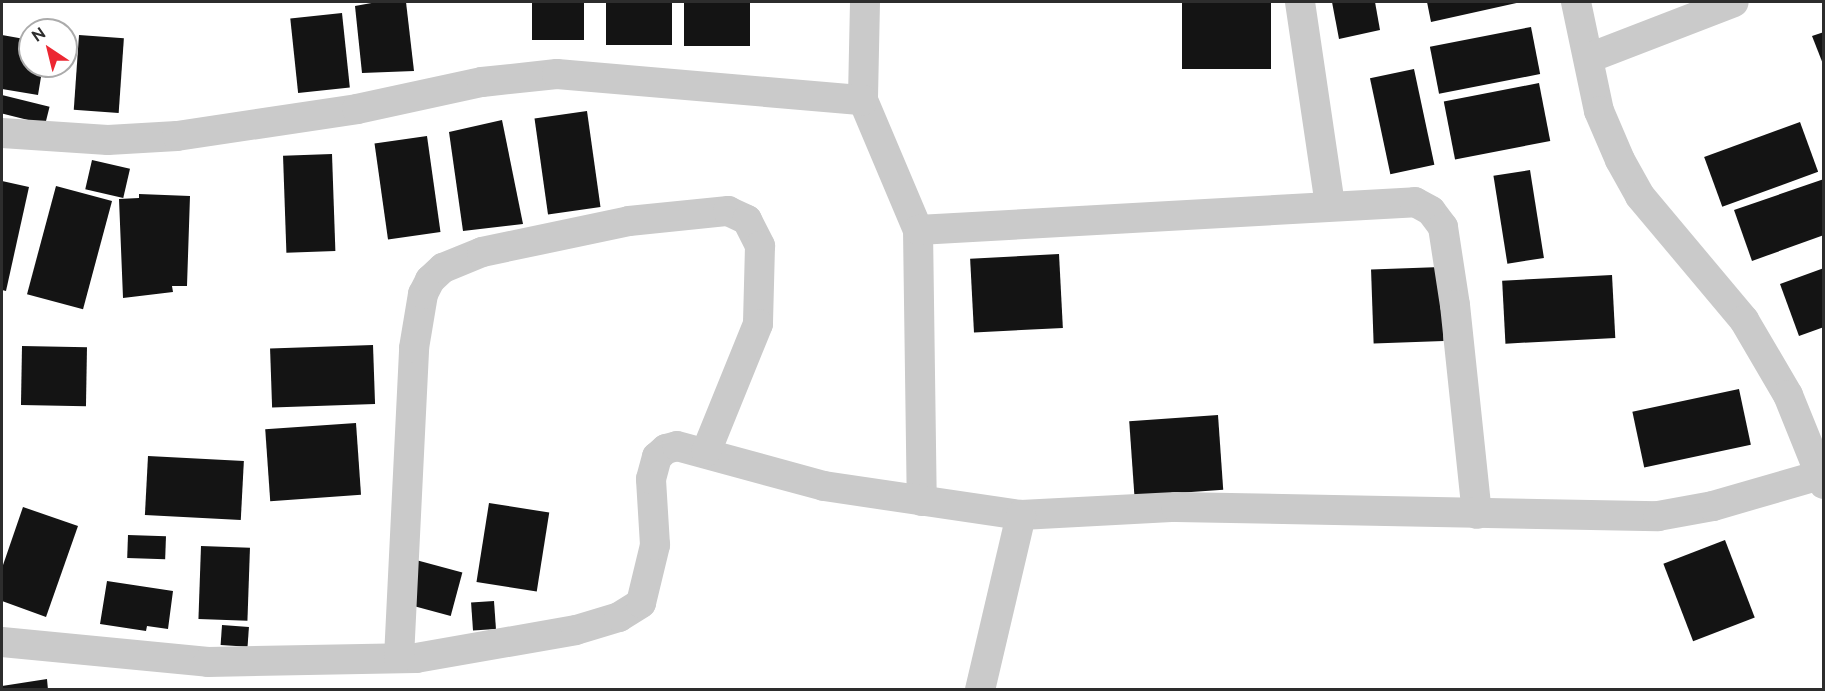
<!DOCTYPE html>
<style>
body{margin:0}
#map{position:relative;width:1825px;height:691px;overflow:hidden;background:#fff;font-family:Raleway,sans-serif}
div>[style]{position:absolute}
.building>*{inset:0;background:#141414;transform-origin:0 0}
.minor>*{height:30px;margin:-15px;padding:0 15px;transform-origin:15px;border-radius:15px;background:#cacaca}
span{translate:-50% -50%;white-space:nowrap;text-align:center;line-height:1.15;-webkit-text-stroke:6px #fff;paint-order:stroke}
.frame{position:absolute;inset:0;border:3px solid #2d2d2d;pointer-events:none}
.north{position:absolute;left:18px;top:18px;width:60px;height:60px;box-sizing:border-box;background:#fff;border:2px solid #ababab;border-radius:50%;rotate:325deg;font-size:16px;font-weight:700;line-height:24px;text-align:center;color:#2d2d2d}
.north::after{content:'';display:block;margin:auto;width:21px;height:27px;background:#ec2732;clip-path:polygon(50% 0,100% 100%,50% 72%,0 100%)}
</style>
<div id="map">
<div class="building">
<div style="clip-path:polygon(377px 2px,406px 2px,414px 71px,362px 73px,355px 6px)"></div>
<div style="left:532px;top:2px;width:52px;height:38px"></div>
<div style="left:606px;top:2px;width:66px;height:43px"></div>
<div style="left:684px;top:2px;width:66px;height:44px"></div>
<div style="left:1182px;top:2px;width:89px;height:67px"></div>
<div style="clip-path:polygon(1332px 2px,1375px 2px,1380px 30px,1339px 39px)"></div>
<div style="clip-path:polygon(1427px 2px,1521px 2px,1431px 22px)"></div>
<div style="left:342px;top:13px;width:75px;height:52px;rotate:84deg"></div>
<div style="left:1531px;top:27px;width:48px;height:103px;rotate:79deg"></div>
<div style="clip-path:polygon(1824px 32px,1824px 64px,1823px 64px,1812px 36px)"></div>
<div style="clip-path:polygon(2px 35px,30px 40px,30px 66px,56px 66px,55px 73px,42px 71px,38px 95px,2px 89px)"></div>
<div style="left:79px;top:35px;width:45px;height:75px;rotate:4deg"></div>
<div style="left:1414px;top:69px;width:98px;height:45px;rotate:78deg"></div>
<div style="left:1539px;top:83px;width:59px;height:97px;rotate:79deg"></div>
<div style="left:2px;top:95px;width:49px;height:18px;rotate:14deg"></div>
<div style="left:587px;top:111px;width:97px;height:53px;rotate:82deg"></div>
<div style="clip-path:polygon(502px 120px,523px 224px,463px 231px,449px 132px)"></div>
<div style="left:1800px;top:122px;width:53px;height:102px;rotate:70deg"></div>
<div style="left:427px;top:136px;width:97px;height:53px;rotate:82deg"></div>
<div style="left:332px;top:154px;width:97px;height:49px;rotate:88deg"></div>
<div style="left:92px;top:160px;width:39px;height:30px;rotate:13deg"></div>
<div style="left:1530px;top:170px;width:89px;height:37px;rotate:81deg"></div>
<div style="clip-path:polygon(1824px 179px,1824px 235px,1752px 261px,1734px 210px)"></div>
<div style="clip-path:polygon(2px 181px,29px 187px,6px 291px,2px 290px)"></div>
<div style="left:56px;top:186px;width:58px;height:112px;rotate:15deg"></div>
<div style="clip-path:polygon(139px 194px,190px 196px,187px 286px,172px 286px,173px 292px,123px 298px,119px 199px,139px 198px)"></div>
<div style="left:1059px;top:254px;width:74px;height:89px;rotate:87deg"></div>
<div style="left:1441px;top:267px;width:74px;height:70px;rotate:88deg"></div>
<div style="clip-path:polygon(1824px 268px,1824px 327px,1799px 336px,1780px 284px)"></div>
<div style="left:1612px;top:275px;width:63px;height:110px;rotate:87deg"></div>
<div style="left:373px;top:345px;width:59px;height:103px;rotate:88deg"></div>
<div style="left:22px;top:346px;width:65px;height:59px;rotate:1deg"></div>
<div style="left:1739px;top:389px;width:57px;height:109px;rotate:78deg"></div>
<div style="left:1218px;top:415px;width:75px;height:89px;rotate:86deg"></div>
<div style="left:356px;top:423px;width:72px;height:91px;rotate:86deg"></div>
<div style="left:148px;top:456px;width:96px;height:59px;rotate:3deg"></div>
<div style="left:489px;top:503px;width:61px;height:80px;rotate:9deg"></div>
<div style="clip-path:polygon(23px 507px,78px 526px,46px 617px,2px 601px,2px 568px)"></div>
<div style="left:128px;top:535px;width:38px;height:23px;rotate:2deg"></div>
<div style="left:1725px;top:540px;width:83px;height:66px;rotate:69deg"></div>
<div style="left:201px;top:546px;width:49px;height:73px;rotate:2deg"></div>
<div style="left:416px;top:560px;width:48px;height:45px;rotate:15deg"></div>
<div style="clip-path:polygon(107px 581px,173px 591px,168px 629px,147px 626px,146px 631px,100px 624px)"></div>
<div style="left:494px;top:601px;width:28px;height:23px;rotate:86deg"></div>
<div style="left:222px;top:625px;width:27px;height:20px;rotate:4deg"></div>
<div style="clip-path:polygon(47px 679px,48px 690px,2px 690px,2px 686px)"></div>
</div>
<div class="minor">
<div style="left:865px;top:2px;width:98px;rotate:91.2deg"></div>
<div style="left:863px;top:100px;width:141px;rotate:67.1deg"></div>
<div style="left:918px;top:230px;width:271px;rotate:89.2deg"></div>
<div style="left:1300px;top:2px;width:206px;rotate:81.6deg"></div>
<div style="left:1576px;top:2px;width:111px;rotate:78.1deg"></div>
<div style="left:1599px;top:111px;width:53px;rotate:66.8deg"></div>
<div style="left:1620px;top:160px;width:41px;rotate:60.9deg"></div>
<div style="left:1640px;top:196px;width:162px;rotate:50deg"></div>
<div style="left:1744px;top:320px;width:87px;rotate:59.6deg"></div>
<div style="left:1788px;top:395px;width:96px;rotate:68deg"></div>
<div style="left:1589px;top:58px;width:155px;rotate:-21.1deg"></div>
<div style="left:2px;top:133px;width:106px;rotate:3.8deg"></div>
<div style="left:108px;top:140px;width:69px;rotate:-3.3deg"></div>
<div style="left:177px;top:136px;width:182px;rotate:-8.5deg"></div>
<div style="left:357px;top:109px;width:128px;rotate:-12.2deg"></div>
<div style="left:482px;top:82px;width:75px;rotate:-6.1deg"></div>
<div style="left:557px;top:74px;width:307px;rotate:4.9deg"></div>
<div style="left:918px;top:230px;width:498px;rotate:-3.2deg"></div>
<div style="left:1415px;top:202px;width:18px;rotate:29deg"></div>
<div style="left:1431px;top:211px;width:20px;rotate:53deg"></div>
<div style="left:1443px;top:227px;width:79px;rotate:81.3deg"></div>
<div style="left:1455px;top:305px;width:210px;rotate:84deg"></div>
<div style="left:2px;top:642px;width:207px;rotate:5.5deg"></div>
<div style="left:208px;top:662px;width:208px;rotate:-1.1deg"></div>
<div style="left:416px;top:658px;width:162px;rotate:-9.9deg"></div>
<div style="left:576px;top:630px;width:45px;rotate:-16.8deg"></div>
<div style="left:619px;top:617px;width:26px;rotate:-32deg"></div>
<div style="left:641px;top:603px;width:60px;rotate:-76.4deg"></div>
<div style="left:655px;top:545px;width:66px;rotate:-93.5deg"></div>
<div style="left:651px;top:479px;width:23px;rotate:-75deg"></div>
<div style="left:657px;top:457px;width:12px;rotate:-42deg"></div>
<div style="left:666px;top:449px;width:11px;rotate:-15deg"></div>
<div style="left:677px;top:446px;width:152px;rotate:15.2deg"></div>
<div style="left:824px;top:486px;width:199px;rotate:8.4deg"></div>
<div style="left:1021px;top:515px;width:155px;rotate:-3deg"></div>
<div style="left:1176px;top:507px;width:482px;rotate:1.1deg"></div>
<div style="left:1658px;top:516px;width:56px;rotate:-10.3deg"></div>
<div style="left:1713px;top:506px;width:111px;rotate:-16.2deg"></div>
<div style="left:399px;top:658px;width:310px;rotate:-87.2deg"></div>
<div style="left:414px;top:348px;width:55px;rotate:-80.5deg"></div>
<div style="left:423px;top:294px;width:16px;rotate:-63deg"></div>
<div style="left:430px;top:280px;width:18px;rotate:-43deg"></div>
<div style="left:443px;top:268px;width:42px;rotate:-22.3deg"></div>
<div style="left:482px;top:252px;width:150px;rotate:-11.9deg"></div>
<div style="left:629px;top:221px;width:100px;rotate:-5.8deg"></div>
<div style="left:728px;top:211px;width:21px;rotate:25deg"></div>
<div style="left:747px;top:220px;width:29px;rotate:63deg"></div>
<div style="left:760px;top:246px;width:78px;rotate:91.5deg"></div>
<div style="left:758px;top:324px;width:138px;rotate:112.1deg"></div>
<div style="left:980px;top:690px;width:180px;rotate:-76.8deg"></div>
</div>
<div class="frame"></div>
<div class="north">N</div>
</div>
